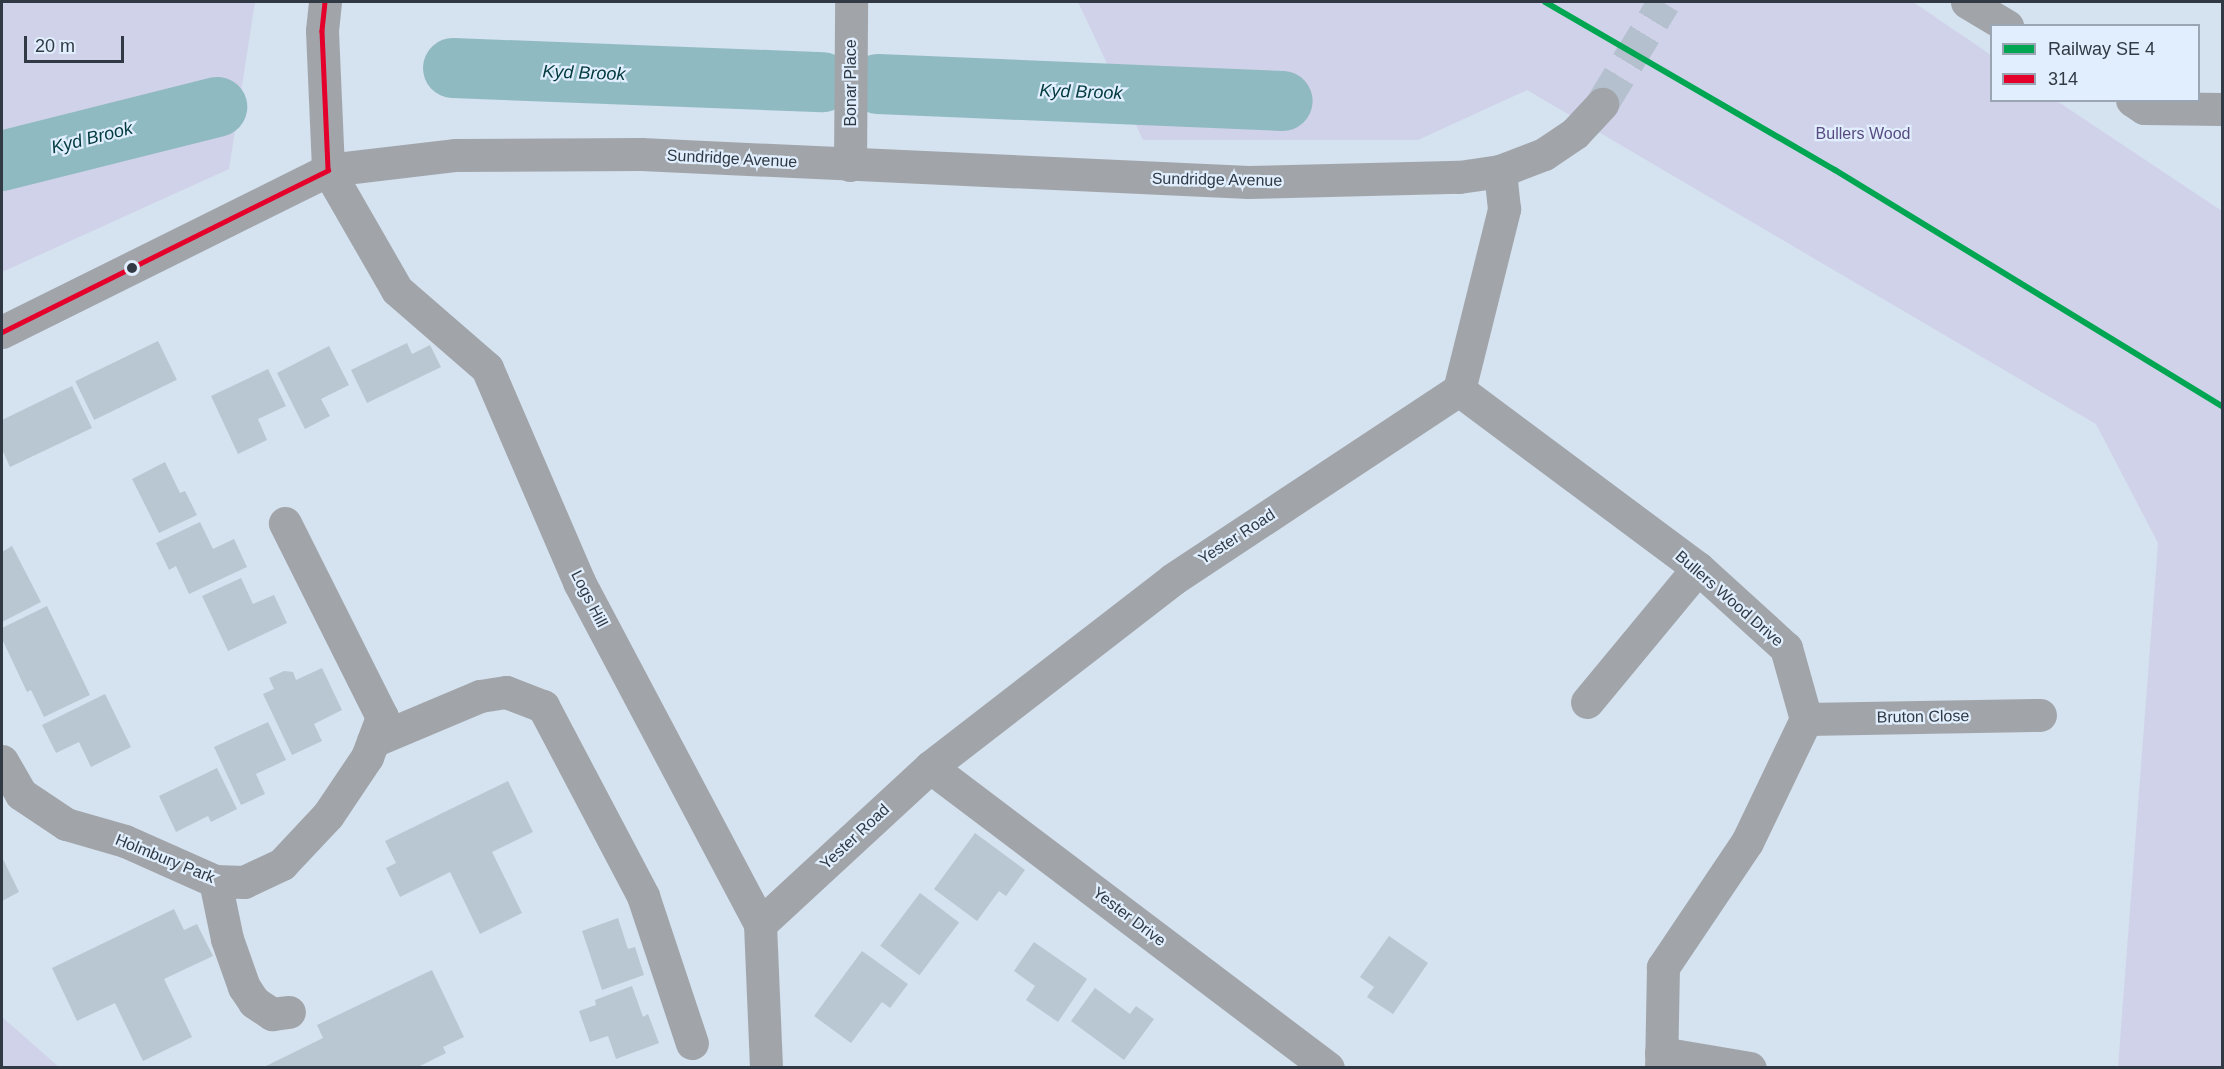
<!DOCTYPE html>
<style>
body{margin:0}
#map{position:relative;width:2224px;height:1069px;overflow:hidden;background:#d5e2f0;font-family:Helvetica,sans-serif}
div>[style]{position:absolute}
.green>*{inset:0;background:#d0d2e9}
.river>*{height:60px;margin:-30px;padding:0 30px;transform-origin:30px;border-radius:30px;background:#90bac2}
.building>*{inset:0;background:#b8c7d1;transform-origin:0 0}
.minor-tunnel>*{height:33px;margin-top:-16.5px;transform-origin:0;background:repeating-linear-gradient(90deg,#b4c0ce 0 33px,transparent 0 49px)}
.minor>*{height:33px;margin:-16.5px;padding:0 16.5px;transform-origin:16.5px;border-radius:16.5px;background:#a1a5aa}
.bus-1>*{height:4.5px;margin:-2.25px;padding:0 2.25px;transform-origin:2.25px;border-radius:2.25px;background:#e4002b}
.rail-1>*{height:6px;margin:-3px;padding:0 3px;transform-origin:3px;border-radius:3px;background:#00a651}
.dots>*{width:16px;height:16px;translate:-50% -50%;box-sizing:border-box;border:3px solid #e0eefd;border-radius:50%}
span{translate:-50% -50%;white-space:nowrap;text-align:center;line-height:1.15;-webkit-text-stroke:4.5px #e0eefd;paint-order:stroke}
.street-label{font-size:16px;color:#313a44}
.park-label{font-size:16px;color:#594b81}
.water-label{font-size:18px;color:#023a3e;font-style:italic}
.frame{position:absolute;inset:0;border:3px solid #313a44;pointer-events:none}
.legend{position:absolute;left:1990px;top:24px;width:210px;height:78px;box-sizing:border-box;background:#e0eefd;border:2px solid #9aa6b3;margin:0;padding:8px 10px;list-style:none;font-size:18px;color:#313a44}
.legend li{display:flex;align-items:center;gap:12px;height:30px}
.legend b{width:30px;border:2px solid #9aa6b3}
.scale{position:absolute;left:24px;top:36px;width:100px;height:27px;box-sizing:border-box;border:3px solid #313a44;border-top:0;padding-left:8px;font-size:18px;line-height:21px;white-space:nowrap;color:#313a44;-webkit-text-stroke:4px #e0eefd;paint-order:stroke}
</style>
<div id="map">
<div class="green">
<div style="clip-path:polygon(2px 2px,255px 2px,229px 169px,2px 272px)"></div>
<div style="clip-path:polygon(1078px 2px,1913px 2px,1991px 55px,1992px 100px,2057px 101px,2222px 211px,2222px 1067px,2118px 1067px,2158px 543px,2096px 424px,1527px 90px,1418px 140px,1143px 140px)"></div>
<div style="clip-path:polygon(2px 1017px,59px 1067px,2px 1067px)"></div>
</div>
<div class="river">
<div style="left:453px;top:68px;width:370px;rotate:2.2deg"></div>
<div style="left:878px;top:84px;width:405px;rotate:2.4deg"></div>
<div style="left:2px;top:161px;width:222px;rotate:-14.1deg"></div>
</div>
<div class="building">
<div style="left:158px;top:341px;width:43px;height:92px;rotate:64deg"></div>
<div style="clip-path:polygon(407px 343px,412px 354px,430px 345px,441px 367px,367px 403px,351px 370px)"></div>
<div style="clip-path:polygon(329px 346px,349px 385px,321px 399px,330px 416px,305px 429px,277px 373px)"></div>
<div style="clip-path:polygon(268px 369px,286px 406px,258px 419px,267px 440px,238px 454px,211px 396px)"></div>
<div style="clip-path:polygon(72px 386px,92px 428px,10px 467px,2px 449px,2px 420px)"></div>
<div style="clip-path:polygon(165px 462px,180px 493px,185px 491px,197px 515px,159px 533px,132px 479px)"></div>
<div style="clip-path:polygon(200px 522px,213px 549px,234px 539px,247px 567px,189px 594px,176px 566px,169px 570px,156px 543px)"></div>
<div style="clip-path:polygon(12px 546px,41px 602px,2px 622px,2px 552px)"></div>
<div style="clip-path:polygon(241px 578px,253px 604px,274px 595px,287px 623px,228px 651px,202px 596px)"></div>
<div style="clip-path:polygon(47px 606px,90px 695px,44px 717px,31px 690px,27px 692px,2px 639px,2px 628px)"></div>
<div style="clip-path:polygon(322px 668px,342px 710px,314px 724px,322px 741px,292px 755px,263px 694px,274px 689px,269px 678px,284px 671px,293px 672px,296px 680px)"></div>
<div style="clip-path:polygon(105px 694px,131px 747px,91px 767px,79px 742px,56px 753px,42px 725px)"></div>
<div style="clip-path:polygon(268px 722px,286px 760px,256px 774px,265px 794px,241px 805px,214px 747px)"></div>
<div style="clip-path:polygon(217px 768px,237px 809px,211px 822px,208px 816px,176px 832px,159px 796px)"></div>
<div style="clip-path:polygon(508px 781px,533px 832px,492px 852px,522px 913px,480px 934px,450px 872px,400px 897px,386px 868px,396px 863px,385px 841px)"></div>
<div style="clip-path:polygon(975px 833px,1025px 870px,1006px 896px,999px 891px,977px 921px,934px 889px)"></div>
<div style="clip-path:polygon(2px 857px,19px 892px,2px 901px)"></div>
<div style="left:920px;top:893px;width:49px;height:66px;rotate:37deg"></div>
<div style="clip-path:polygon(174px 909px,184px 930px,197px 924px,213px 956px,164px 979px,192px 1037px,143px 1061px,115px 1003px,77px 1021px,52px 968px)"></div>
<div style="clip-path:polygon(618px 918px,628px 949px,635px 947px,644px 975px,602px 990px,582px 931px)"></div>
<div style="clip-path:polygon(1389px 936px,1428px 963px,1393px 1014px,1367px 997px,1374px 987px,1360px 977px)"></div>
<div style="clip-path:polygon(1034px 942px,1087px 979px,1058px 1022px,1026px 1000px,1035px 986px,1014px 971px)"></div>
<div style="clip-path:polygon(862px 951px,908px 984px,890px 1008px,882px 1002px,851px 1043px,814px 1016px)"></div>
<div style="clip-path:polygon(432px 970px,464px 1037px,443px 1047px,446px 1053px,416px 1068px,262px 1068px,323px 1038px,317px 1025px)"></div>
<div style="clip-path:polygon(632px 986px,643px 1017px,648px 1014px,659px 1043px,616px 1059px,608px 1036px,590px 1042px,579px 1011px,596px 1005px,595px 1000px)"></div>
<div style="clip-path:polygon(1095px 988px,1130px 1014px,1136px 1006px,1154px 1019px,1124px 1060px,1071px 1021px)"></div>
</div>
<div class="minor-tunnel">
<div style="left:1602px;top:104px;width:119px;rotate:-58.7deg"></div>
</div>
<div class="minor">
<div style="left:325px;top:2px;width:29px;rotate:96deg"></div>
<div style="left:322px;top:31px;width:139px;rotate:87.5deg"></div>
<div style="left:328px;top:170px;width:138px;rotate:60.1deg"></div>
<div style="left:397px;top:290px;width:119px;rotate:40.9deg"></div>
<div style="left:487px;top:368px;width:233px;rotate:66.7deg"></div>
<div style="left:579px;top:582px;width:387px;rotate:62.1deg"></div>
<div style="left:760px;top:924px;width:144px;rotate:87.6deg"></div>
<div style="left:1967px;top:2px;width:47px;rotate:31deg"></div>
<div style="left:2132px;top:100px;width:14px;rotate:34deg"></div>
<div style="left:2144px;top:108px;width:78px;rotate:0.7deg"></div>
<div style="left:850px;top:165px;width:163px;rotate:-89.6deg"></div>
<div style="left:2px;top:332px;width:364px;rotate:-26.4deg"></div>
<div style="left:328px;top:170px;width:129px;rotate:-6.7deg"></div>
<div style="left:456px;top:155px;width:185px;rotate:-0.3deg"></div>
<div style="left:641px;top:154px;width:608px;rotate:2.64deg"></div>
<div style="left:1248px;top:182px;width:211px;rotate:-1.4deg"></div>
<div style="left:1459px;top:177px;width:41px;rotate:-8.3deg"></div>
<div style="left:1500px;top:171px;width:47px;rotate:-21.1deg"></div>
<div style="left:1544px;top:154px;width:37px;rotate:-34deg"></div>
<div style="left:1575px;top:133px;width:40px;rotate:-47deg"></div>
<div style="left:1459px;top:390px;width:298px;rotate:36.7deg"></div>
<div style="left:1698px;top:568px;width:119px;rotate:42.3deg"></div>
<div style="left:1786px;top:648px;width:74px;rotate:74.3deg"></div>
<div style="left:1806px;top:719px;width:136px;rotate:115.6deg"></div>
<div style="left:1747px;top:842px;width:151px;rotate:123.9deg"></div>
<div style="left:1663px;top:967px;width:101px;rotate:91.1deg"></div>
<div style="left:1587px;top:702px;width:174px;rotate:-50.4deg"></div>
<div style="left:1806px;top:719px;width:234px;rotate:-1deg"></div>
<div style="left:373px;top:741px;width:116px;rotate:-22.8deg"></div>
<div style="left:480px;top:696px;width:26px;rotate:-9deg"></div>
<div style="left:506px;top:692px;width:40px;rotate:21deg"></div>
<div style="left:543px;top:706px;width:215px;rotate:62.2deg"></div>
<div style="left:643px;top:896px;width:155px;rotate:71.6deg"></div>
<div style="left:2px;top:761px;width:38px;rotate:60deg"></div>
<div style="left:21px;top:794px;width:54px;rotate:33.7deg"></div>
<div style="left:66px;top:824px;width:61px;rotate:16.1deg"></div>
<div style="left:125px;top:841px;width:98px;rotate:24deg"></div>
<div style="left:215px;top:881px;width:29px;rotate:2deg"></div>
<div style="left:244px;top:882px;width:42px;rotate:-25.3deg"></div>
<div style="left:282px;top:864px;width:67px;rotate:-46.8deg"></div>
<div style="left:328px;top:815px;width:70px;rotate:-56.1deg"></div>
<div style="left:367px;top:757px;width:43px;rotate:-69.4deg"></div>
<div style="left:382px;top:717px;width:217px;rotate:-116.6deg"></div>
<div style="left:930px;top:767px;width:499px;rotate:37.1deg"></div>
<div style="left:215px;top:881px;width:59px;rotate:78.3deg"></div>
<div style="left:227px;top:939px;width:51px;rotate:70.5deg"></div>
<div style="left:244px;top:987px;width:18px;rotate:56deg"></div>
<div style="left:254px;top:1002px;width:22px;rotate:34deg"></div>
<div style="left:272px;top:1014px;width:17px;rotate:-7deg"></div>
<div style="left:760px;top:924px;width:231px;rotate:-42.7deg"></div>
<div style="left:930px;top:767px;width:307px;rotate:-37.7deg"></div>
<div style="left:1173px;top:579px;width:343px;rotate:-33.5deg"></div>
<div style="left:1459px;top:390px;width:187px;rotate:-76deg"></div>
<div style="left:1504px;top:209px;width:38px;rotate:-96deg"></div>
<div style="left:1661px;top:1053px;width:90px;rotate:9.6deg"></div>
</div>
<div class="bus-1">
<div style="left:325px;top:2px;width:29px;rotate:96deg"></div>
<div style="left:322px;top:31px;width:139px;rotate:87.5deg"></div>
<div style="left:2px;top:332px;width:364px;rotate:-26.4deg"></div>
</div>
<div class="rail-1">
<div style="left:1545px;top:2px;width:335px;rotate:30.1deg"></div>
<div style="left:1835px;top:170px;width:453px;rotate:31.4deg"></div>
</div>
<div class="dots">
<div style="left:132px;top:268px;background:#313a44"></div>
</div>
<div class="street-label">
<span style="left:851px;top:83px;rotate:-90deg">Bonar Place</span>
<span style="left:732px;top:159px;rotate:3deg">Sundridge Avenue</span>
<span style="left:1217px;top:180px;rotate:1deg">Sundridge Avenue</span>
<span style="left:1237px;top:537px;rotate:-33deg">Yester Road</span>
<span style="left:589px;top:599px;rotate:63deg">Logs Hill</span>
<span style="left:1729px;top:599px;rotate:41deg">Bullers Wood Drive</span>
<span style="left:1923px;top:717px;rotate:-1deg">Bruton Close</span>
<span style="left:855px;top:837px;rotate:-43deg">Yester Road</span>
<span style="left:165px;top:859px;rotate:22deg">Holmbury Park</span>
<span style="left:1129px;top:917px;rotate:37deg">Yester Drive</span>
</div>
<div class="park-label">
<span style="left:1863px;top:134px">Bullers Wood</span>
</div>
<div class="water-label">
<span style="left:584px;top:73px;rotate:2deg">Kyd Brook</span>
<span style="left:1081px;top:92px;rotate:2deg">Kyd Brook</span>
<span style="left:92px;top:138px;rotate:-14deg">Kyd Brook</span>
</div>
<div class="frame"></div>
<ul class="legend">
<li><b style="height:8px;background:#00a651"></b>Railway SE 4</li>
<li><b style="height:8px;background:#e4002b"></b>314</li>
</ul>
<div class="scale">20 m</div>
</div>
